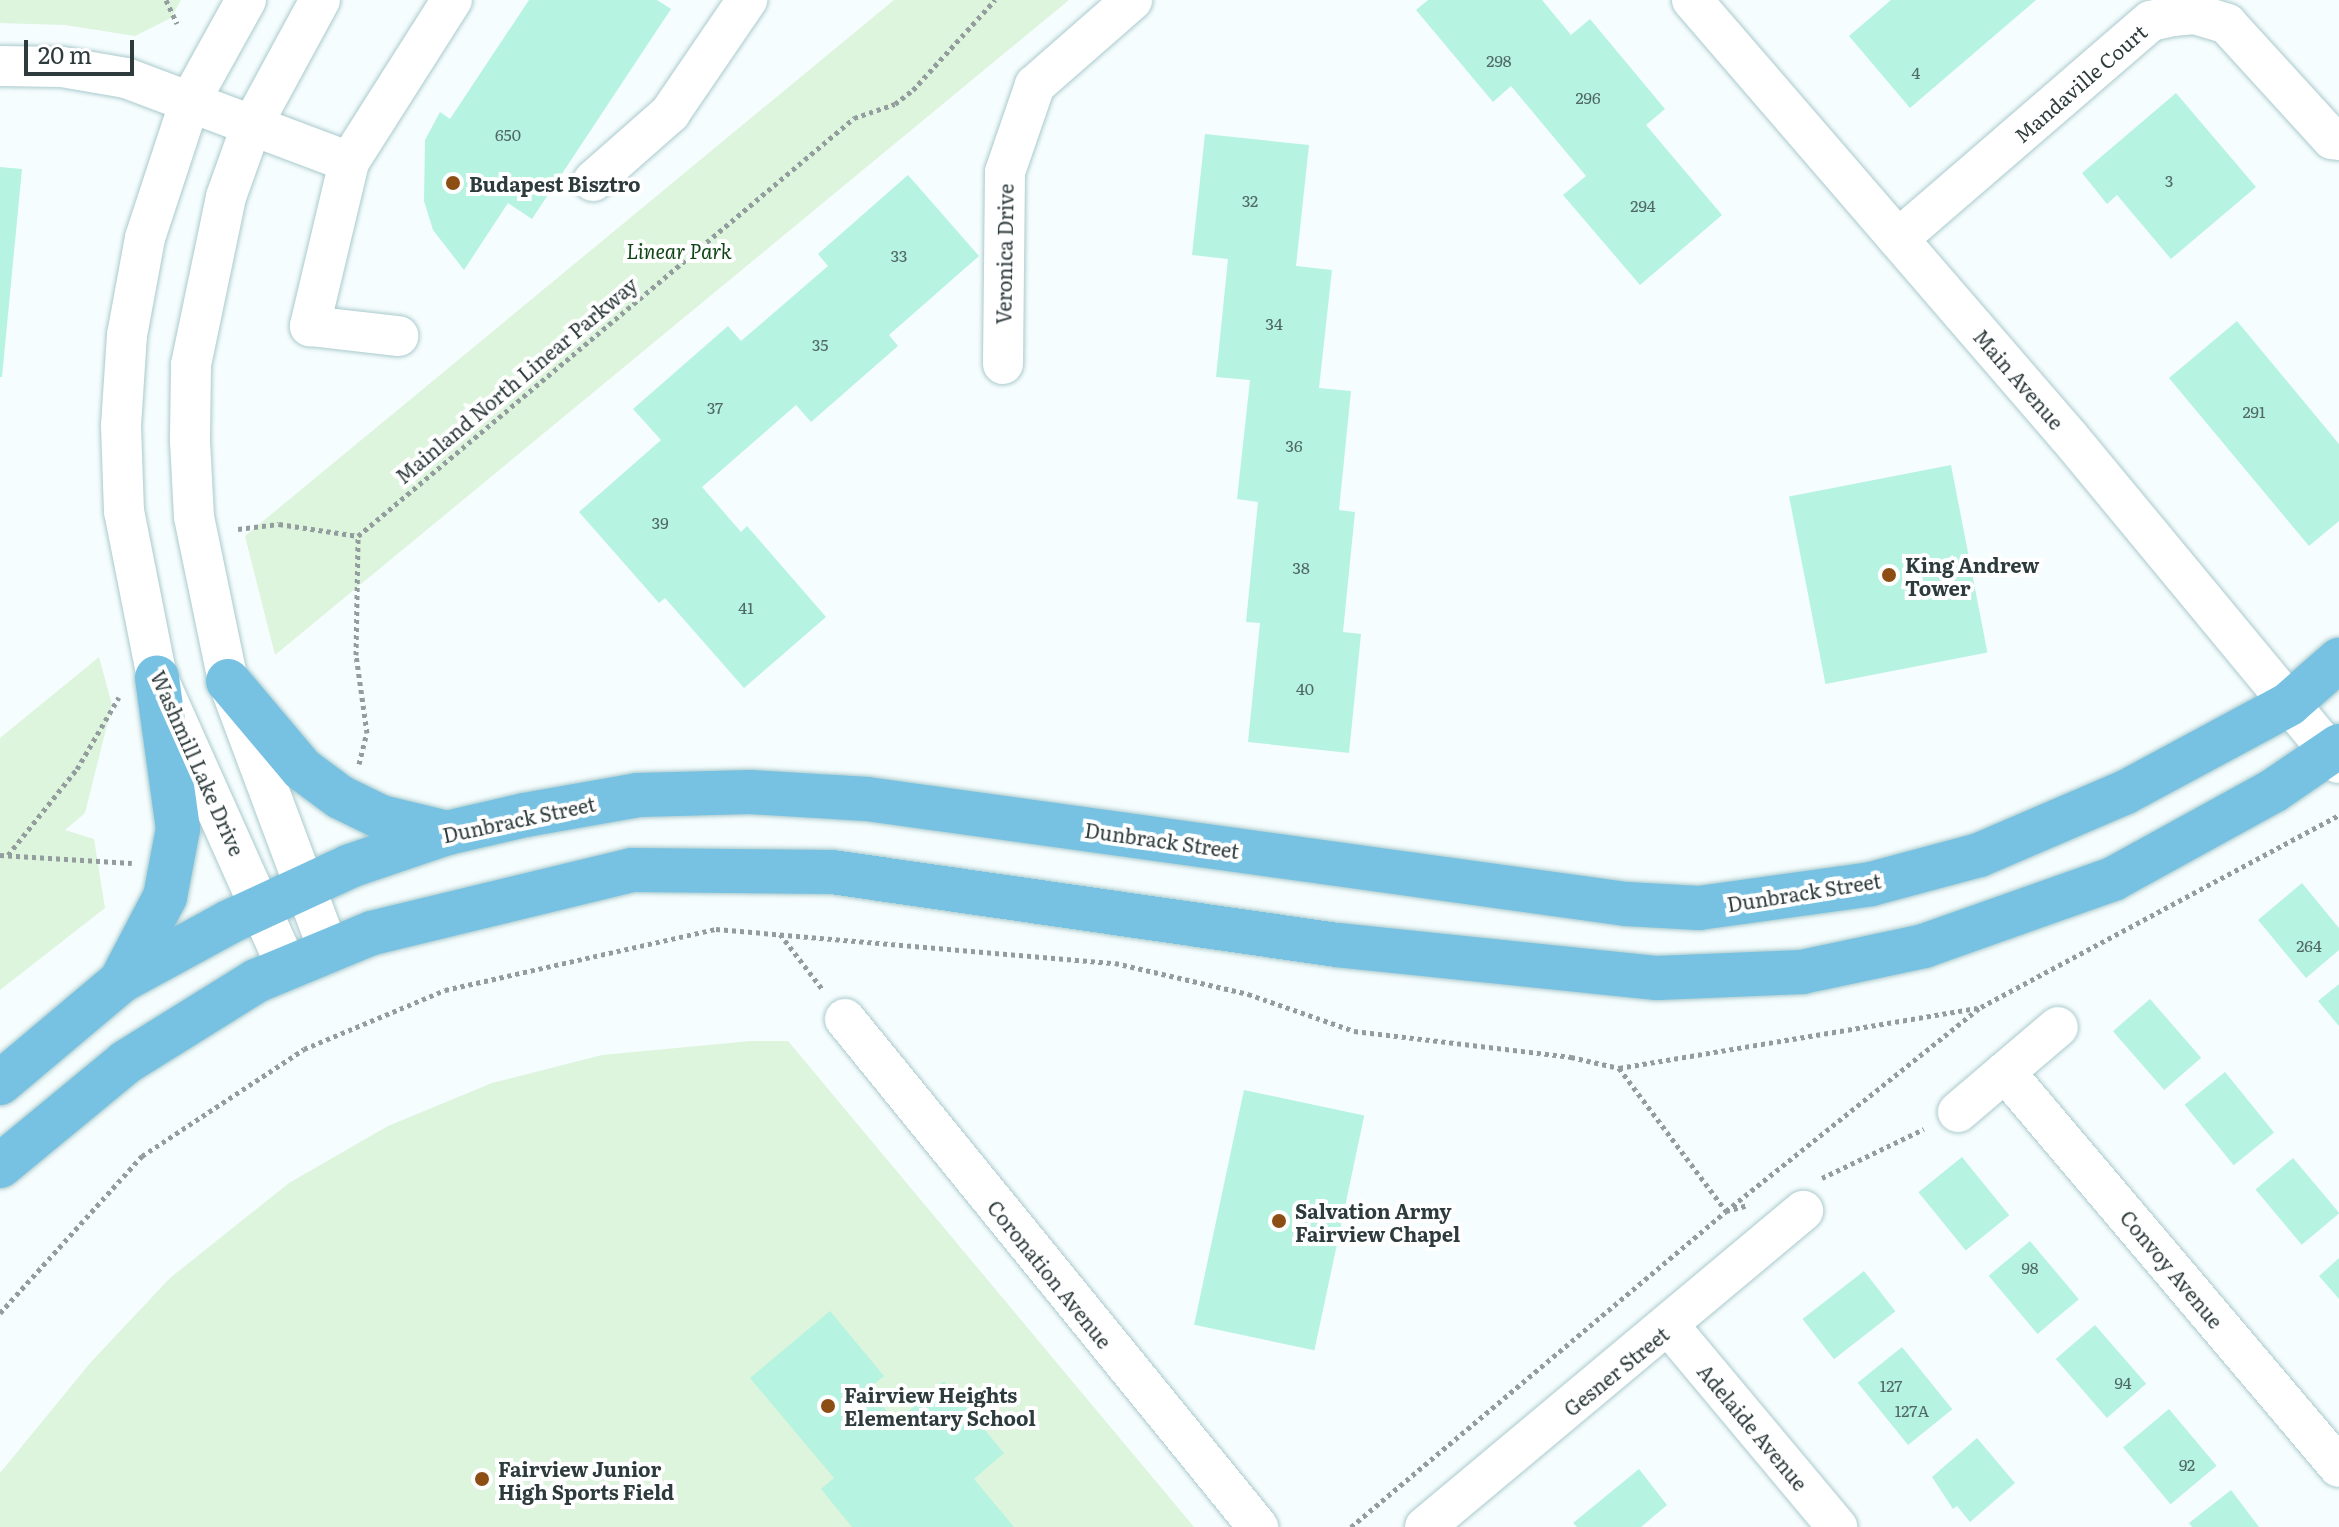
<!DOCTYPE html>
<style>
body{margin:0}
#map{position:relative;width:2339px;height:1527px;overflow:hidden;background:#f6fdfe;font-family:Literata,serif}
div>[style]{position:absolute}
.green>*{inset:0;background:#ddf4dd}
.building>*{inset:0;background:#b7f3e1;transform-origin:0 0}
.path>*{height:5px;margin-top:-2.5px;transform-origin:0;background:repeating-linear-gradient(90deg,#939d9e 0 4px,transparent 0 8px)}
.roads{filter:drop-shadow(0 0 2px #aacacd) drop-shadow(0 0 2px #aacacd)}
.minor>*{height:40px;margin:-20px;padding:0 20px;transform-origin:20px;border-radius:20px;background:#fff}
.major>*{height:44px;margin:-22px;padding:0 22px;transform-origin:22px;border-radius:22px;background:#77c2e3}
.dots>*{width:22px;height:22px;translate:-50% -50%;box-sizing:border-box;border:4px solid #fff;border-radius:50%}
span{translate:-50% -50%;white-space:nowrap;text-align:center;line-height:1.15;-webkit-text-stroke:8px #fff;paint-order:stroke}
.number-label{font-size:16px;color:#506965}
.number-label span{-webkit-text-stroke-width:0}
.street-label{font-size:20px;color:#2e3b3c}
.poi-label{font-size:20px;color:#2e3b3c;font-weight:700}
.left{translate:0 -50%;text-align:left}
.park-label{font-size:20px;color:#104617;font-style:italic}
.scale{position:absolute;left:24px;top:40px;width:110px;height:36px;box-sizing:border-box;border:4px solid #2e3b3c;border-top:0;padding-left:10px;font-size:24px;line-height:28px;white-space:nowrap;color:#2e3b3c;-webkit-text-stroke:6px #fff;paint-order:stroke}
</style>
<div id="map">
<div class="green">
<div style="clip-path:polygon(0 0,181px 0,171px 18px,135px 36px,65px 25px,0 23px)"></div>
<div style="clip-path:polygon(894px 0,1069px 0,275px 655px,245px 536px)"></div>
<div style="clip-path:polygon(99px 657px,112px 705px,85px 813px,65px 830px,94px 839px,105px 908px,0 990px,0 738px)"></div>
<div style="clip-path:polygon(751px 1041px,788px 1041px,1194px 1527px,0 1527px,0 1473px,91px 1362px,170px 1278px,289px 1183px,388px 1126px,492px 1083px,602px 1055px)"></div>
</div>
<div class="building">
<div style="clip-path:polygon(529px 0,657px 0,671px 9px,532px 219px,508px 203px,464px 270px,433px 230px,424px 201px,425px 140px,440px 112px,450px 119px)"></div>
<div style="clip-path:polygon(1428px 0,1542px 0,1571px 35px,1590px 19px,1665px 109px,1646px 125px,1722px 215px,1640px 285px,1563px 195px,1586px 176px,1511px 86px,1493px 102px,1416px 10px)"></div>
<div style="clip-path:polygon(1891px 0,2036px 0,1910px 108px,1849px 36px)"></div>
<div style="clip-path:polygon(2176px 93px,2256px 187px,2171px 259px,2117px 195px,2107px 204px,2082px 173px)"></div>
<div style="clip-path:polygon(1205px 134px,1309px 145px,1296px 266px,1332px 270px,1319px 388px,1351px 391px,1339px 510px,1355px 512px,1343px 632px,1361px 634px,1349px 753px,1248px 742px,1260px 623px,1246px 622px,1258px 502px,1237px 499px,1250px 380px,1216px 377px,1228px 259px,1192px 255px)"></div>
<div style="clip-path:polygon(0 167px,22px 169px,2px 377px,0 377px)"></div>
<div style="clip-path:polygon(908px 175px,979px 256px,889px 335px,898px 346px,811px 422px,796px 405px,702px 487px,741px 532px,747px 526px,826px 617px,744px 688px,665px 598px,659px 603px,579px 512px,661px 440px,633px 409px,728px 326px,741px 341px,828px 266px,818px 254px)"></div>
<div style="clip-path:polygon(2237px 321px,2339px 444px,2339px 521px,2309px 546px,2169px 378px)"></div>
<div style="left:1951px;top:465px;width:191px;height:165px;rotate:79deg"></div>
<div style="clip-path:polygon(2302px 883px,2339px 928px,2339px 950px,2306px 978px,2258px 920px)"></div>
<div style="clip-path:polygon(2339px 984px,2339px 1026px,2318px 1001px)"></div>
<div style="left:2150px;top:999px;width:78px;height:49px;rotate:49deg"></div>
<div style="left:2225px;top:1072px;width:78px;height:52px;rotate:51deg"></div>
<div style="left:1244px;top:1090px;width:123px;height:240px;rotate:12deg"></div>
<div style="left:1962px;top:1157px;width:75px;height:56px;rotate:51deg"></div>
<div style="left:2293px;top:1158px;width:72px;height:49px;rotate:50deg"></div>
<div style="left:2030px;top:1241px;width:76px;height:54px;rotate:50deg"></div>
<div style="clip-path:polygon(2339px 1258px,2339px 1299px,2319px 1276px)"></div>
<div style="left:1864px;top:1271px;width:51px;height:78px;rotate:52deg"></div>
<div style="clip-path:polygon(830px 1311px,884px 1376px,868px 1389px,896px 1422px,944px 1381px,1004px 1453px,974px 1479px,1014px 1527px,852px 1527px,821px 1489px,834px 1478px,750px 1378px)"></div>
<div style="left:2095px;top:1325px;width:78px;height:52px;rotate:49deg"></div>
<div style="left:1902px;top:1347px;width:80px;height:57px;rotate:51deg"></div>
<div style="left:2169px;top:1409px;width:74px;height:60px;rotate:50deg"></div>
<div style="clip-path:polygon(1977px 1438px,2015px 1483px,1970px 1522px,1957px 1506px,1953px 1509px,1932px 1477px)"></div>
<div style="clip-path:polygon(1639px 1469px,1667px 1505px,1641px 1527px,1577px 1527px,1573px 1523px)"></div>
<div style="clip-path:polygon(2231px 1490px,2259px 1527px,2192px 1527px,2189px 1523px)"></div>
</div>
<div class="path">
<div style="left:166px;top:0;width:26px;rotate:65deg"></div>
<div style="left:238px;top:529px;width:41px;rotate:-7deg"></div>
<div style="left:279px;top:524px;width:80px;rotate:8.6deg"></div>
<div style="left:359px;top:764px;width:32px;rotate:-76deg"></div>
<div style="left:367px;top:733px;width:79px;rotate:-98deg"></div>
<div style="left:356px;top:655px;width:119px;rotate:-89deg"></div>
<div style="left:358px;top:536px;width:649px;rotate:-40.12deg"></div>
<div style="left:854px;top:118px;width:43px;rotate:-18.9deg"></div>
<div style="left:895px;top:104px;width:23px;rotate:-38deg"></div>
<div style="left:913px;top:90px;width:122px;rotate:-47.7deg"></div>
<div style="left:0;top:855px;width:132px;rotate:3.5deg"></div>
<div style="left:8px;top:855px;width:110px;rotate:-51.3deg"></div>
<div style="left:77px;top:769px;width:83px;rotate:-59.7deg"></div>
<div style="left:780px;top:934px;width:71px;rotate:52.5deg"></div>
<div style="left:1619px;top:1068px;width:363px;rotate:-9.5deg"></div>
<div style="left:1822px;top:1178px;width:113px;rotate:-25.7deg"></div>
<div style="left:0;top:1313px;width:212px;rotate:-47.9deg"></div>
<div style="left:142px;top:1156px;width:194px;rotate:-33.4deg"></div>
<div style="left:304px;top:1049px;width:153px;rotate:-22.7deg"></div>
<div style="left:445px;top:990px;width:278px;rotate:-12.7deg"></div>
<div style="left:716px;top:929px;width:400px;rotate:4.9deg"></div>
<div style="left:1115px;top:963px;width:137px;rotate:13.1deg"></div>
<div style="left:1248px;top:994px;width:112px;rotate:19.2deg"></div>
<div style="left:1354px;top:1031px;width:219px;rotate:6.8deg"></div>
<div style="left:1571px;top:1057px;width:49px;rotate:12.9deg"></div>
<div style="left:1619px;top:1068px;width:179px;rotate:53.2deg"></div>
<div style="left:1726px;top:1211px;width:24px;rotate:-15deg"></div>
<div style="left:1351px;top:1527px;width:490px;rotate:-40.1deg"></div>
<div style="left:1726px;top:1211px;width:327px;rotate:-38.7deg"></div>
<div style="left:1981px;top:1007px;width:406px;rotate:-28.2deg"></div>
</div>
<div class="roads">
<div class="minor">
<div style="left:246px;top:0;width:115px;rotate:119deg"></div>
<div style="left:190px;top:101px;width:144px;rotate:108.2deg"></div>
<div style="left:145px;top:238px;width:99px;rotate:100.5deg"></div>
<div style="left:127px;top:335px;width:91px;rotate:93.8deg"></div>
<div style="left:121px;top:426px;width:85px;rotate:88deg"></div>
<div style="left:124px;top:511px;width:169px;rotate:78.8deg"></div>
<div style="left:157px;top:677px;width:318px;rotate:65.9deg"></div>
<div style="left:320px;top:0;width:145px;rotate:118.5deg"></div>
<div style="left:251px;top:127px;width:74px;rotate:109.7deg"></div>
<div style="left:226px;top:197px;width:172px;rotate:101.8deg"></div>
<div style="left:191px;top:365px;width:76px;rotate:90.8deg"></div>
<div style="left:190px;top:441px;width:76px;rotate:87deg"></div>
<div style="left:194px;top:517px;width:167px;rotate:78.3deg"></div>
<div style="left:228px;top:681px;width:286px;rotate:69.5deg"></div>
<div style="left:1692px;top:0;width:577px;rotate:49.22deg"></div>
<div style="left:2069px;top:437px;width:423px;rotate:50.4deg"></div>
<div style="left:0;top:66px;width:62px;rotate:0.9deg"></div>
<div style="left:62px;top:67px;width:65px;rotate:9.8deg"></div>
<div style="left:126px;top:78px;width:238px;rotate:20.6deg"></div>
<div style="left:349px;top:162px;width:192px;rotate:-57.6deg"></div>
<div style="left:349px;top:162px;width:169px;rotate:103.4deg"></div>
<div style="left:310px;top:326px;width:89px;rotate:6.5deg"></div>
<div style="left:593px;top:181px;width:103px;rotate:-41.4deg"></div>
<div style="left:670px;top:113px;width:137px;rotate:-55.7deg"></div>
<div style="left:1898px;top:239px;width:334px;rotate:-40.8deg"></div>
<div style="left:2151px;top:21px;width:23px;rotate:-13deg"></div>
<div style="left:2173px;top:16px;width:22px;rotate:-5deg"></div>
<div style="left:2195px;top:14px;width:34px;rotate:17deg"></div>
<div style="left:2227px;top:24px;width:156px;rotate:47.6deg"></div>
<div style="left:2332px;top:139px;width:7px;rotate:8deg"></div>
<div style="left:1003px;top:364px;width:192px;rotate:-89.4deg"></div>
<div style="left:1005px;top:172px;width:92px;rotate:-71deg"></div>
<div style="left:1035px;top:85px;width:129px;rotate:-41.2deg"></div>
<div style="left:845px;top:1019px;width:655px;rotate:50.89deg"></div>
<div style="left:2005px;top:1072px;width:517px;rotate:49.78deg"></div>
<div style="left:1958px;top:1112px;width:131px;rotate:-40.4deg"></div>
<div style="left:1670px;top:1327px;width:261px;rotate:50.1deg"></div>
<div style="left:1425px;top:1527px;width:493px;rotate:-39.9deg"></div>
</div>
<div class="major">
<div style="left:228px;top:681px;width:115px;rotate:49.9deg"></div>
<div style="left:302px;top:769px;width:47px;rotate:36.4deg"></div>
<div style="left:340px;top:797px;width:46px;rotate:26deg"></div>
<div style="left:381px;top:817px;width:68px;rotate:13.6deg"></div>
<div style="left:121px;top:981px;width:95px;rotate:-62.4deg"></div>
<div style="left:165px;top:897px;width:69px;rotate:-79.2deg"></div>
<div style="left:178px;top:829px;width:153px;rotate:-97.9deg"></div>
<div style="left:0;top:1083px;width:158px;rotate:-40.1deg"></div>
<div style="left:121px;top:981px;width:123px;rotate:-28.6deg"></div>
<div style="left:229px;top:922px;width:133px;rotate:-24.8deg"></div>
<div style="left:350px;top:866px;width:102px;rotate:-18.8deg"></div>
<div style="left:447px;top:833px;width:80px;rotate:-13deg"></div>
<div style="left:525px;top:815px;width:115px;rotate:-10deg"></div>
<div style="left:638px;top:795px;width:112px;rotate:-1.5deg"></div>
<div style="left:750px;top:792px;width:117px;rotate:3.4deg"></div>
<div style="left:867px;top:799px;width:766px;rotate:7.88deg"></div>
<div style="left:1626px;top:904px;width:73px;rotate:3.1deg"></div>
<div style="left:1699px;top:908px;width:174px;rotate:-7.9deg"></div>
<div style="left:1871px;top:884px;width:112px;rotate:-15deg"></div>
<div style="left:1979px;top:855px;width:158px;rotate:-23.2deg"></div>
<div style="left:2124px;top:793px;width:187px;rotate:-28.3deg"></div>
<div style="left:2289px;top:704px;width:67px;rotate:-41.3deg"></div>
<div style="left:0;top:1166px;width:163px;rotate:-39.5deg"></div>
<div style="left:126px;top:1062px;width:153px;rotate:-31.9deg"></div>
<div style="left:256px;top:981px;width:126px;rotate:-22.5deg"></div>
<div style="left:372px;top:933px;width:268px;rotate:-13.6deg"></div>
<div style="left:632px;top:870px;width:200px;rotate:0.6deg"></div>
<div style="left:832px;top:872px;width:510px;rotate:8.23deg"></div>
<div style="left:1337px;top:945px;width:322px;rotate:5.9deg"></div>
<div style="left:1657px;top:978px;width:145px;rotate:-2.4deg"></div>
<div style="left:1802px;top:972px;width:125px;rotate:-12deg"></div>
<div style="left:1924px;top:946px;width:201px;rotate:-19.5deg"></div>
<div style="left:2113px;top:879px;width:183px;rotate:-28.8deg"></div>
<div style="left:2273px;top:791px;width:80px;rotate:-34.3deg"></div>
</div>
</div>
<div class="dots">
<div style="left:453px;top:183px;background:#8d4e16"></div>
<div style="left:1889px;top:575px;background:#8d4e16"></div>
<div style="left:1279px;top:1221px;background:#8d4e16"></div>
<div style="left:828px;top:1406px;background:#8d4e16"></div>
<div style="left:482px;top:1479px;background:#8d4e16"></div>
</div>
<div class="number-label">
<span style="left:1499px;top:60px">298</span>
<span style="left:1916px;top:72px">4</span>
<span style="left:1588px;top:97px">296</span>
<span style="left:508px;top:134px">650</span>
<span style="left:2169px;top:180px">3</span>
<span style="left:1250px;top:200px">32</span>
<span style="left:1643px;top:205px">294</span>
<span style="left:899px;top:255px">33</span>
<span style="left:1274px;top:323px">34</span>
<span style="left:820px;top:344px">35</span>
<span style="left:715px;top:407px">37</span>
<span style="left:2254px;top:411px">291</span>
<span style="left:1294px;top:445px">36</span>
<span style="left:660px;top:522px">39</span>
<span style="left:1301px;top:567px">38</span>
<span style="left:746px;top:607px">41</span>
<span style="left:1305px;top:688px">40</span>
<span style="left:2309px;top:945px">264</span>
<span style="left:2030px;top:1267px">98</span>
<span style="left:2123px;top:1382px">94</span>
<span style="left:1891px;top:1385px">127</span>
<span style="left:1912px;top:1410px">127A</span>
<span style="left:2187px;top:1464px">92</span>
</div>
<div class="street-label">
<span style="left:2080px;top:83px;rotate:-41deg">Mandaville Court</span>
<span style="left:1004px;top:254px;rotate:-89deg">Veronica Drive</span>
<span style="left:2019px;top:379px;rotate:49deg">Main Avenue</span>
<span style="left:516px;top:380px;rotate:-40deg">Mainland North Linear Parkway</span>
<span style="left:198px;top:763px;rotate:66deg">Washmill Lake Drive</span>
<span style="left:519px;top:819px;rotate:-12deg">Dunbrack Street</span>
<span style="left:1162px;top:840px;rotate:8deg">Dunbrack Street</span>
<span style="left:1804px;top:892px;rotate:-9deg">Dunbrack Street</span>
<span style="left:2172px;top:1269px;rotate:50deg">Convoy Avenue</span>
<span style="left:1050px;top:1274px;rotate:51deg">Coronation Avenue</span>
<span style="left:1616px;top:1371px;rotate:-39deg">Gesner Street</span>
<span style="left:1753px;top:1427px;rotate:50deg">Adelaide Avenue</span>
</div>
<div class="poi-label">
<span class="left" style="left:469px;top:183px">Budapest Bisztro</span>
<span class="left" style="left:1905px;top:576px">King Andrew<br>Tower</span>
<span class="left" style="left:1295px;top:1222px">Salvation Army<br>Fairview Chapel</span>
<span class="left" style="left:844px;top:1406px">Fairview Heights<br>Elementary School</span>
<span class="left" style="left:498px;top:1480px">Fairview Junior<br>High Sports Field</span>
</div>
<div class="park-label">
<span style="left:679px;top:250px">Linear Park</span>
</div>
<div class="scale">20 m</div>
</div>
